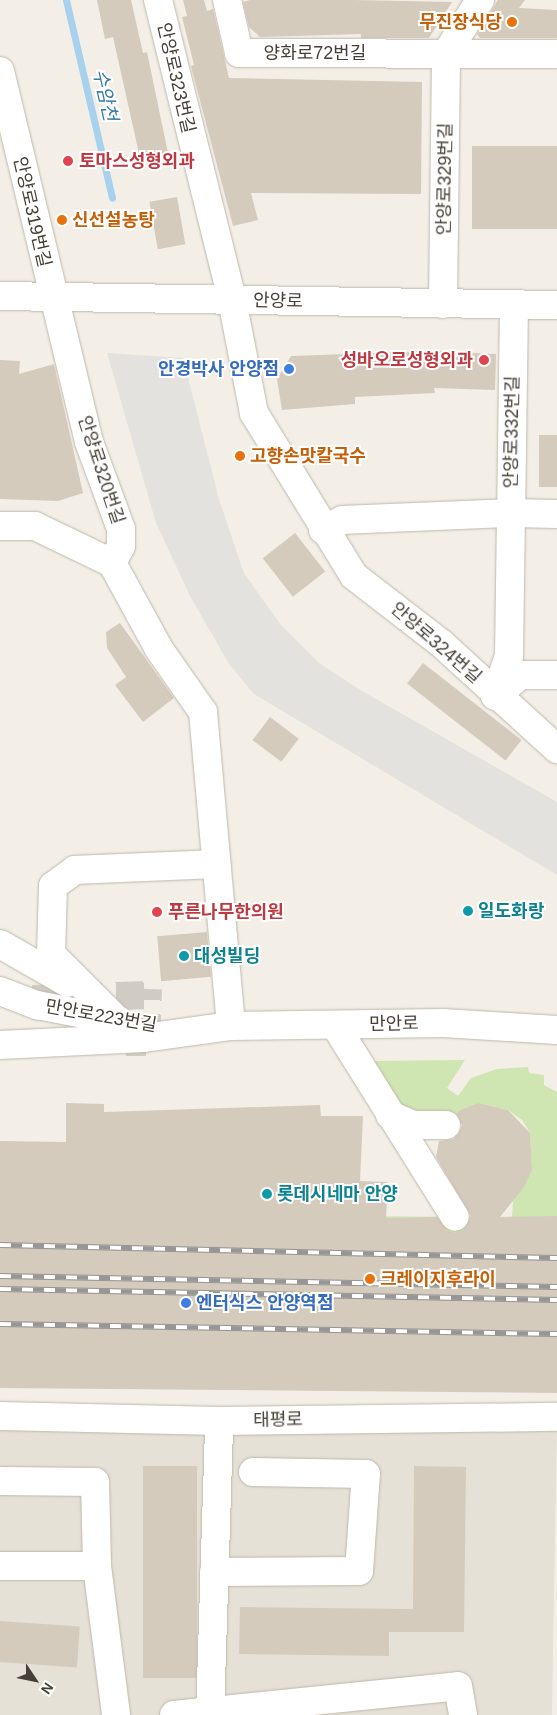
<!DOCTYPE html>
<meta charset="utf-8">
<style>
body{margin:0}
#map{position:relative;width:557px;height:1715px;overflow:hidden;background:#f3efe7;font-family:Helvetica,"Noto Sans KR",sans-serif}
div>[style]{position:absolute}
.residential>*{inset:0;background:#e6e1d6;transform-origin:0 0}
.green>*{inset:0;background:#cfe5b2}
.parking>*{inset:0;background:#e4e2df}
.stream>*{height:7px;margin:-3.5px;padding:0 3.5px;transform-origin:3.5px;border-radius:3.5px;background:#a7d1ed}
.building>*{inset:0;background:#d4cbbd;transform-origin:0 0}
.minor-tunnel>*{height:28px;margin-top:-14px;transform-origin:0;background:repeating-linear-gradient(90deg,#d0ccc4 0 28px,transparent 0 42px)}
.roads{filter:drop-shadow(0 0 1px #beb7aa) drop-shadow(0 0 1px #beb7aa)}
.minor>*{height:28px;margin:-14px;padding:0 14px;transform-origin:14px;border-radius:14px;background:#fff}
.rail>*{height:5.5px;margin-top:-2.75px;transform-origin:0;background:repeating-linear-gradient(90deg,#fff 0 11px,#969696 0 22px);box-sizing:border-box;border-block:1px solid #969696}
.dots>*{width:14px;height:14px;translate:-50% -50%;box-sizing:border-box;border:2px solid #fff;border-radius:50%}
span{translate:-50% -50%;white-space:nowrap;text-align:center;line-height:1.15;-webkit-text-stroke:4px #fff;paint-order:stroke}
.food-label{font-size:18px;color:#c56008;font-weight:700}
.right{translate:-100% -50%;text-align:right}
.left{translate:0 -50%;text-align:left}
.street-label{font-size:18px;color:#463f37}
.health-label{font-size:18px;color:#be3a42;font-weight:700}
.shop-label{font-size:18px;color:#366cbe;font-weight:700}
.culture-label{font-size:18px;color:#0d838f;font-weight:700}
.water-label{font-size:19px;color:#357cac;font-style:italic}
.north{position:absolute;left:10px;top:1655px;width:50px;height:50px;-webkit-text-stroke:4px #fff;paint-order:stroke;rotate:124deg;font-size:14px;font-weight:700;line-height:20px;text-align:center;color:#463f37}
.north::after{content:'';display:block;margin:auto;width:18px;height:22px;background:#463f37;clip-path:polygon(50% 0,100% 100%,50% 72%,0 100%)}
</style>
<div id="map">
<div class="residential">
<div style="left:0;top:1421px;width:557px;height:294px;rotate:1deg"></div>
</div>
<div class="green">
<div style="clip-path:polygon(465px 1060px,447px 1088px,458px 1096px,471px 1078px,497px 1069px,528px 1067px,529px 1073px,544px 1075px,544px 1085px,557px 1092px,557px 1393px,327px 1216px,512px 1217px,513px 1201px,532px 1170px,530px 1133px,522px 1120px,508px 1110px,478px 1103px,460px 1110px,450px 1120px,400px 1112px,372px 1065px,375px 1061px)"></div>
</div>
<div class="parking">
<div style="clip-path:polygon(107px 353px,183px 358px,219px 499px,244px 573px,280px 624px,319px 663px,362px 691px,557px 802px,557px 875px,254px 694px,229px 664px,190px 596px,156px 523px)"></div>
</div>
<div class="stream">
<div style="left:66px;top:0;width:203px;rotate:76.9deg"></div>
</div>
<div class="building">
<div style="clip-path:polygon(97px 0,131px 0,143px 53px,147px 52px,168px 153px,140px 158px,113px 37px,105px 39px)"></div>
<div style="clip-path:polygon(183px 0,204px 0,207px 11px,213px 9px,229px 78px,422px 82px,421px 194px,251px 193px,258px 220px,233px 226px,191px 66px,194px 65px,182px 17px,187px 16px)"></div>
<div style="clip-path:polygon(250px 0,354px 0,452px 2px,429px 38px,361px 38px,361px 34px,260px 37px,249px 27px,243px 2px)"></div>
<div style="clip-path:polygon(498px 0,525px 0,519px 8px,557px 10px,557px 38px,480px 38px,477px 34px)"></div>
<div style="left:472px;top:146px;width:85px;height:83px"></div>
<div style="left:177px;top:197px;width:48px;height:28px;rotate:80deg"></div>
<div style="clip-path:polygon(434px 351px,496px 354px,495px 390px,434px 388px,435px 393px,355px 397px,355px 404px,282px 410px,277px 379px,291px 356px)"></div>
<div style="clip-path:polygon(0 360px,20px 361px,19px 374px,54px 364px,83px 493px,58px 501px,0 499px)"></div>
<div style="left:539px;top:435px;width:18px;height:52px"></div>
<div style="left:295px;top:533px;width:49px;height:41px;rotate:52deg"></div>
<div style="clip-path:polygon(120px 623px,174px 698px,143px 722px,115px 685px,126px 677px,107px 648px,106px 632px)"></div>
<div style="left:423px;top:663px;width:125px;height:26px;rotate:38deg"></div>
<div style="left:270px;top:717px;width:36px;height:29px;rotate:37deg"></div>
<div style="left:207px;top:932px;width:45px;height:50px;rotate:85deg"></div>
<div style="clip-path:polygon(66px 1103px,104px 1104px,104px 1112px,320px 1105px,321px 1116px,363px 1116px,360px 1181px,388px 1182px,386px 1218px,437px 1217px,447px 1231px,455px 1233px,464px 1230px,471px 1216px,436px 1157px,439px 1141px,453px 1139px,459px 1133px,462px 1125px,456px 1114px,460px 1110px,478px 1103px,508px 1110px,530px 1133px,532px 1170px,524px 1187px,500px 1217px,557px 1216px,557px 1393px,0 1388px,0 1141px,66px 1142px)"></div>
<div style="left:143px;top:1466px;width:54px;height:212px"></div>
<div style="clip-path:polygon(414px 1466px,466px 1467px,464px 1632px,389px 1632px,389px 1656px,239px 1654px,240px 1607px,413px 1609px)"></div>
<div style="left:0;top:1621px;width:80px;height:41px;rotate:4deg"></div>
</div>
<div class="minor-tunnel">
<div style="left:32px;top:999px;width:116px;rotate:-2deg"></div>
<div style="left:126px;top:1042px;width:20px"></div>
<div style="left:146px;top:1042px;width:53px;rotate:-87.8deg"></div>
</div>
<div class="roads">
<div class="minor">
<div style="left:158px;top:0;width:309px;rotate:76.1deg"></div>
<div style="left:232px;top:300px;width:115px;rotate:79deg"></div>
<div style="left:254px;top:413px;width:191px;rotate:58.5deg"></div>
<div style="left:354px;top:576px;width:111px;rotate:37.7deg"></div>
<div style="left:442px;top:644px;width:156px;rotate:42.4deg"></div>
<div style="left:227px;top:0;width:54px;rotate:77.2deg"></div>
<div style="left:239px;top:53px;width:318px;rotate:0.2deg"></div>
<div style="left:0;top:71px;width:382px;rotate:76.5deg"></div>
<div style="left:89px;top:442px;width:93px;rotate:69.8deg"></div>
<div style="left:121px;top:529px;width:17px;rotate:90deg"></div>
<div style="left:121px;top:546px;width:19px;rotate:118deg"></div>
<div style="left:112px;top:563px;width:98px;rotate:61.3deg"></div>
<div style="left:159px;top:649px;width:77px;rotate:55.1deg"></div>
<div style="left:203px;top:712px;width:315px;rotate:84.9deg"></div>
<div style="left:0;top:296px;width:557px;rotate:0.93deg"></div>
<div style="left:443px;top:304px;width:250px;rotate:-89.3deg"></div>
<div style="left:446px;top:54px;width:64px;rotate:-57.8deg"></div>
<div style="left:514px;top:305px;width:208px;rotate:90.8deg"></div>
<div style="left:511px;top:513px;width:46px;rotate:1.2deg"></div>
<div style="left:0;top:526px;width:35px"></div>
<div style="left:35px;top:526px;width:85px;rotate:25.7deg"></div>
<div style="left:323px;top:530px;width:22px;rotate:-27deg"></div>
<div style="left:343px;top:520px;width:168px;rotate:-2.4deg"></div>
<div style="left:511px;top:513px;width:143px;rotate:90.8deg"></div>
<div style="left:509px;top:656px;width:42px;rotate:109.3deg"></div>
<div style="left:495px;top:696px;width:33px;rotate:-39deg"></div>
<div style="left:521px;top:675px;width:36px"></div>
<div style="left:0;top:944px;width:78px;rotate:29.8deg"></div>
<div style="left:0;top:991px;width:40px;rotate:21deg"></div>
<div style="left:37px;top:1005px;width:84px;rotate:11deg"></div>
<div style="left:118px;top:1021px;width:95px;rotate:-135deg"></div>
<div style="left:51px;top:954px;width:68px;rotate:-88.3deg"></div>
<div style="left:53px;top:886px;width:27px;rotate:-36deg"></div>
<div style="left:75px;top:870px;width:141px;rotate:-2.4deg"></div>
<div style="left:335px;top:1025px;width:226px;rotate:58deg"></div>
<div style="left:0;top:1045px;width:144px;rotate:-2.8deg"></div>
<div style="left:144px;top:1038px;width:88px;rotate:-7.9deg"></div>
<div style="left:231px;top:1026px;width:212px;rotate:-0.8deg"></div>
<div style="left:443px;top:1023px;width:114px;rotate:3.5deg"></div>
<div style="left:390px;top:1115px;width:25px;rotate:23deg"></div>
<div style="left:413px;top:1125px;width:33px"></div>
<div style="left:0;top:1416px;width:219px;rotate:1.3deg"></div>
<div style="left:219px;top:1421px;width:338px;rotate:-0.7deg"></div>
<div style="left:0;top:1481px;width:95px;rotate:0.6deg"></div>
<div style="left:95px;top:1482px;width:84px;rotate:88.6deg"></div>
<div style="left:97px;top:1566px;width:150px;rotate:82.7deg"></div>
<div style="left:0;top:1566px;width:97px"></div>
<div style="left:214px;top:1572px;width:145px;rotate:-0.4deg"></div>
<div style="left:359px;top:1571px;width:97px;rotate:-85.9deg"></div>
<div style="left:366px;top:1474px;width:113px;rotate:-179deg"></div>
<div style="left:174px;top:1715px;width:285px;rotate:-5.8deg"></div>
<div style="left:458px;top:1686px;width:29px;rotate:80deg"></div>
<div style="left:210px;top:1715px;width:294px;rotate:-88.2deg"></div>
</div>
</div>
<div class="rail">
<div style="left:0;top:1245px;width:557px;rotate:1.34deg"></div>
<div style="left:0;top:1276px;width:557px;rotate:1.13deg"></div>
<div style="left:0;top:1289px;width:557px;rotate:1.13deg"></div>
<div style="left:0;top:1324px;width:557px;rotate:1.03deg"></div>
</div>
<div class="dots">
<div style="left:512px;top:22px;background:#e8710a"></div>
<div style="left:68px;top:161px;background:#e0444e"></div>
<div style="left:62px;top:220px;background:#e8710a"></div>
<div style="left:484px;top:360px;background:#e0444e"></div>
<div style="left:289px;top:369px;background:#3f7fe0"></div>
<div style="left:240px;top:456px;background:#e8710a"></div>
<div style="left:468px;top:911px;background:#0f9aa8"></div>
<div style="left:157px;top:912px;background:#e0444e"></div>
<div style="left:184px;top:956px;background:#0f9aa8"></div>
<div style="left:267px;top:1194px;background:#0f9aa8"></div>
<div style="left:370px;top:1279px;background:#e8710a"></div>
<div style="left:186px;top:1303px;background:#3f7fe0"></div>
</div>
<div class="food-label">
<span class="right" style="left:502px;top:22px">무진장식당</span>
<span class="left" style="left:72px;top:220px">신선설농탕</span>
<span class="left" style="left:250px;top:456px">고향손맛칼국수</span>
<span class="left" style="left:380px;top:1279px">크레이지후라이</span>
</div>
<div class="street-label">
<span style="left:315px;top:53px">양화로72번길</span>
<span style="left:176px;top:78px;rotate:77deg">안양로323번길</span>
<span style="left:445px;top:179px;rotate:-89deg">안양로329번길</span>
<span style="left:32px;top:212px;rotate:77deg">안양로319번길</span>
<span style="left:278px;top:301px;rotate:1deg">안양로</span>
<span style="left:512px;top:432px;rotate:-89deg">안양로332번길</span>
<span style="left:101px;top:470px;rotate:72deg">안양로320번길</span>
<span style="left:436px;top:643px;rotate:41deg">안양로324번길</span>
<span style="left:101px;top:1016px;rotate:10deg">만안로223번길</span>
<span style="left:394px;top:1024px;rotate:-1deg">만안로</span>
<span style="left:278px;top:1420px;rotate:-1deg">태평로</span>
</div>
<div class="health-label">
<span class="left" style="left:79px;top:161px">토마스성형외과</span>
<span class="right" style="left:473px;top:360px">성바오로성형외과</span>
<span class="left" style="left:168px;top:912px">푸른나무한의원</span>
</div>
<div class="shop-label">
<span class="right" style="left:279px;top:369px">안경박사 안양점</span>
<span class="left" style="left:196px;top:1303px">엔터식스 안양역점</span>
</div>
<div class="culture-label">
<span class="left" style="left:478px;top:911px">일도화랑</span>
<span class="left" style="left:194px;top:956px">대성빌딩</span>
<span class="left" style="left:277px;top:1194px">롯데시네마 안양</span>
</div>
<div class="water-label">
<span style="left:105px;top:95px;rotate:77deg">수암천</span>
</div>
<div class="north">N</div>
</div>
